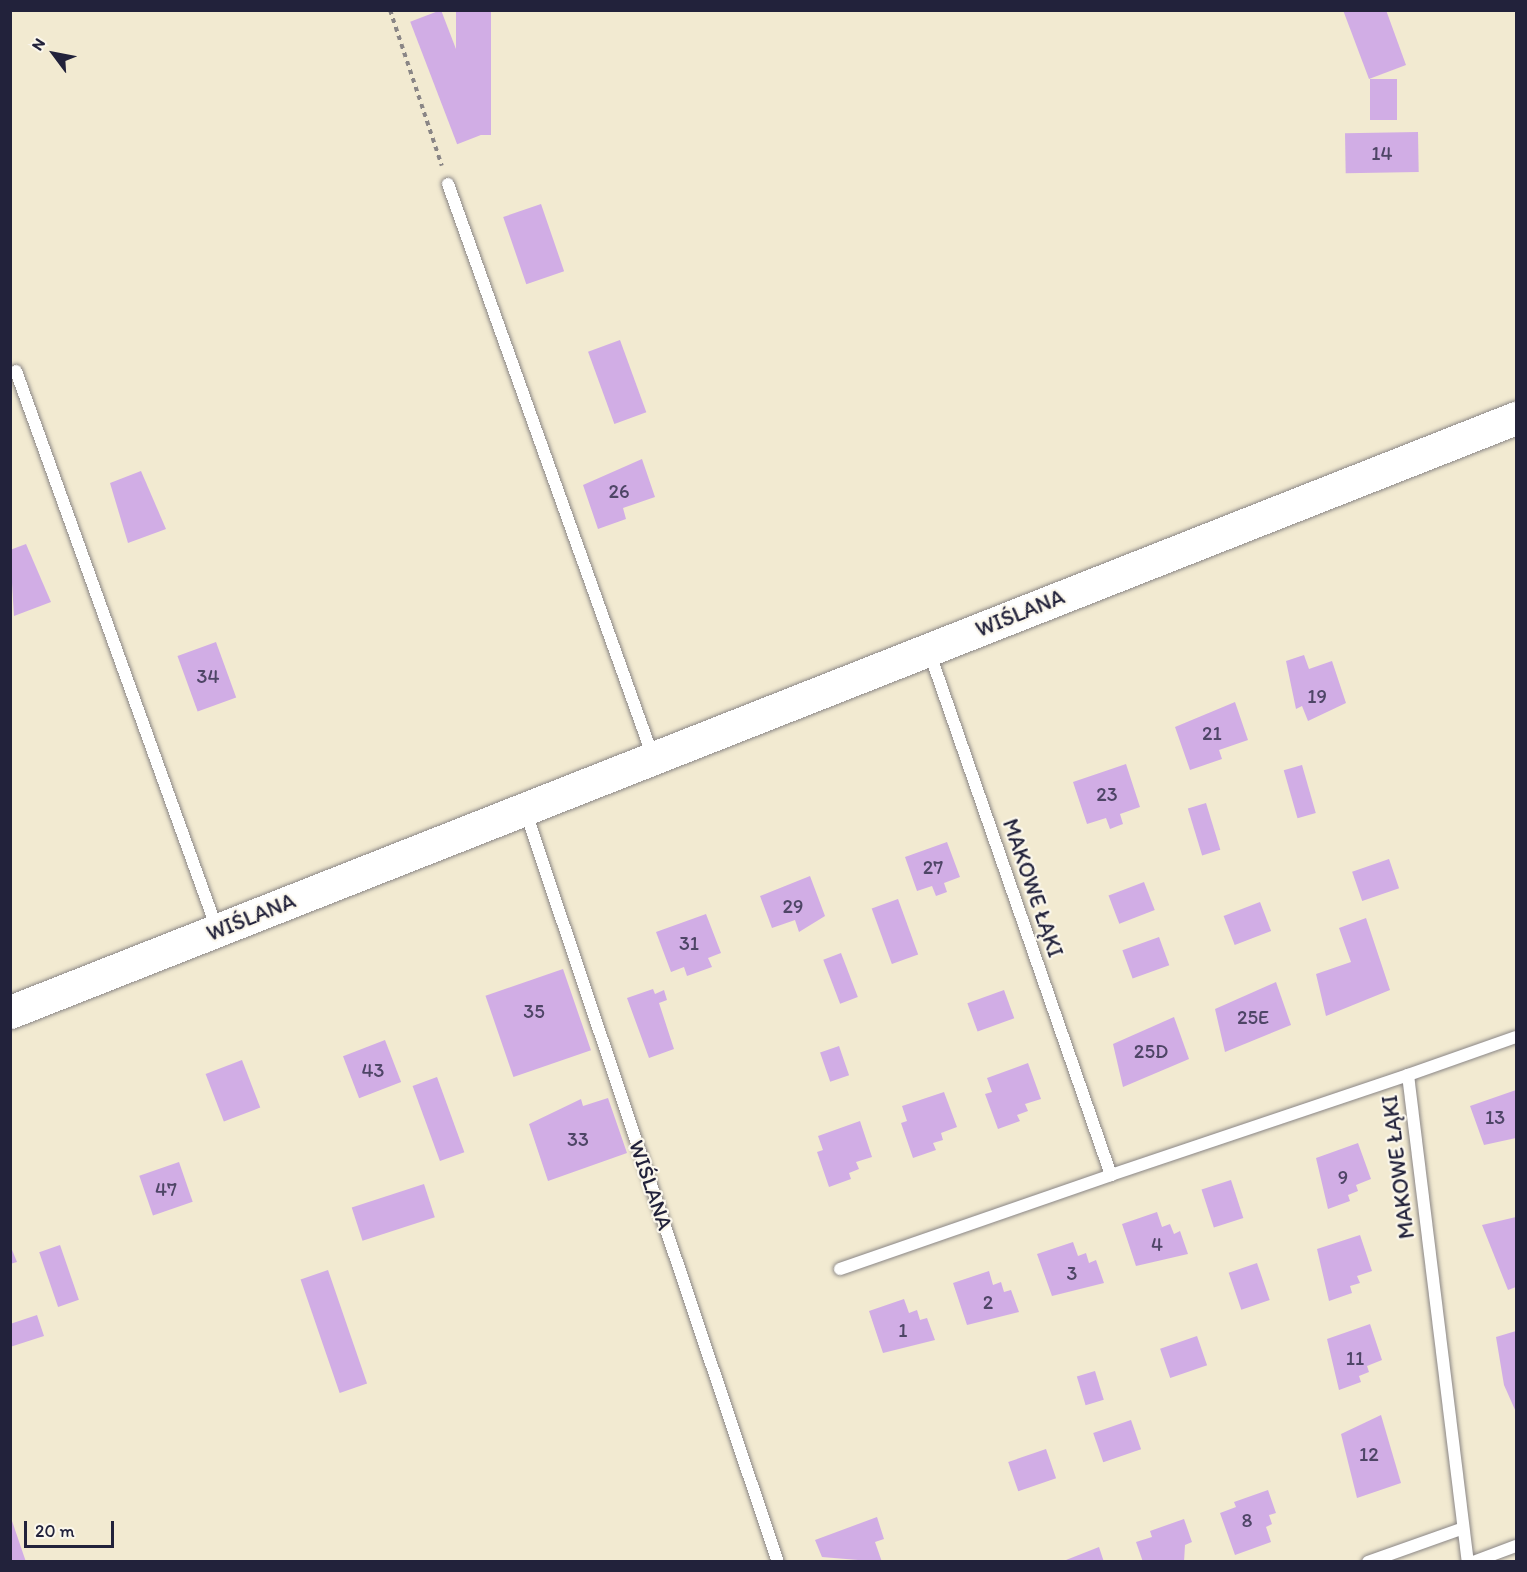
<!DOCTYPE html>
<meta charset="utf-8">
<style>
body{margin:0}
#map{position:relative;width:1527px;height:1572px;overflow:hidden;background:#f2ead1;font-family:Itim,sans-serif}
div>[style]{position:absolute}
.building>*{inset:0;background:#d1ade5;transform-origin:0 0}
.path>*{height:4px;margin-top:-2px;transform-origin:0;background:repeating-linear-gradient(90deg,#8a8686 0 4.5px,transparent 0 9px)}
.roads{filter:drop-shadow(0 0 2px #8a8686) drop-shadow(0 0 2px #8a8686)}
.lane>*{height:12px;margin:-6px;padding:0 6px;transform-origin:6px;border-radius:6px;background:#fff}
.primary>*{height:33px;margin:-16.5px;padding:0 16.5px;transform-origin:16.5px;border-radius:16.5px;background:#fff}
span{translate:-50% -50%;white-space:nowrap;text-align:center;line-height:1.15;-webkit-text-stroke:4.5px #fbf7ec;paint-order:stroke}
.number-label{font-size:20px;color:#4e4566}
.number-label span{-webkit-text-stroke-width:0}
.street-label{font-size:22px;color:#22223b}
.frame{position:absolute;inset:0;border:12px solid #22223b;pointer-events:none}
.north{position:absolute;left:24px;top:24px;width:60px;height:60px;-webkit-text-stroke:4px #fbf7ec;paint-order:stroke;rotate:302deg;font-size:16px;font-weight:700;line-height:24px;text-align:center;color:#22223b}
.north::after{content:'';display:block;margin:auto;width:21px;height:27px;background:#22223b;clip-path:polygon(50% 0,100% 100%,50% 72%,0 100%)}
.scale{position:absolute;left:24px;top:1521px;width:90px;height:27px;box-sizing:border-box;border:3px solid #22223b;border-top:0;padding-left:8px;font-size:18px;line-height:21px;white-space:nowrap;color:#22223b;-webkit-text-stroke:4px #fbf7ec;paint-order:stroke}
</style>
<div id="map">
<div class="building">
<div style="left:441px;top:10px;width:131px;height:33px;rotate:69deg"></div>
<div style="left:456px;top:10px;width:35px;height:125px"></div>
<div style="clip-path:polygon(1343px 10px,1386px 10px,1406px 65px,1369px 79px)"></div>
<div style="left:1370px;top:79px;width:27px;height:41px"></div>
<div style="left:1418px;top:132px;width:40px;height:73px;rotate:89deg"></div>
<div style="left:541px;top:204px;width:71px;height:40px;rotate:71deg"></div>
<div style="left:620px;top:340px;width:77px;height:34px;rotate:70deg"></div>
<div style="clip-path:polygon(642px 459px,655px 497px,623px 508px,626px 519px,598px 529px,583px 485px)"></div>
<div style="clip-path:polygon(141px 471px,166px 529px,128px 543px,110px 483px)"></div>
<div style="clip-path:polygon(26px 544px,51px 602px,14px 616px,10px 550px)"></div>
<div style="left:216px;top:642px;width:59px;height:41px;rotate:70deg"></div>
<div style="clip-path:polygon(1304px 655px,1309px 669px,1332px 661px,1346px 703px,1308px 721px,1302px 706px,1296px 709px,1286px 661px)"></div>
<div style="clip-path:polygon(1235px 702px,1248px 740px,1219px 750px,1222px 759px,1190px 770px,1175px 727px)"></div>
<div style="clip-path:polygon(1126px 764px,1140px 807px,1120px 814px,1123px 824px,1110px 829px,1106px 818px,1087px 824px,1073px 782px)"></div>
<div style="left:1302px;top:765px;width:50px;height:19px;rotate:74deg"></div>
<div style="left:1206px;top:803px;width:49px;height:19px;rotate:73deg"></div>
<div style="clip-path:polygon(947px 842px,960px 877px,944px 883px,947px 892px,936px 896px,932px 886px,917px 891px,905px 857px)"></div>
<div style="left:1389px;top:859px;width:31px;height:39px;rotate:71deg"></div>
<div style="clip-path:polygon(810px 876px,825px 916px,799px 932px,795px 920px,772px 928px,760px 896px)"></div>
<div style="left:1144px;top:882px;width:30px;height:38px;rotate:69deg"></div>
<div style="left:898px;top:899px;width:59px;height:28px;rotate:70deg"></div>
<div style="left:1260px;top:902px;width:31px;height:39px;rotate:69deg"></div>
<div style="clip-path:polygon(706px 914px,721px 953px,708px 958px,712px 967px,687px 976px,684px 967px,671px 972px,656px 932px)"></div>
<div style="clip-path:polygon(1366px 918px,1390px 990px,1326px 1016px,1316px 974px,1351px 962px,1339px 928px)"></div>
<div style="left:1159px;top:937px;width:30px;height:39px;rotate:70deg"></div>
<div style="left:841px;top:953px;width:47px;height:19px;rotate:69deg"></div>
<div style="left:563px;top:969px;width:86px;height:82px;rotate:71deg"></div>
<div style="clip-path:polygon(1276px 982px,1291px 1025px,1225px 1052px,1215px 1009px)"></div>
<div style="clip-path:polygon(653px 989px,655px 994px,664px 990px,667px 1000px,659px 1003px,674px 1049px,649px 1058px,627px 998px)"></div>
<div style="left:1004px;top:990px;width:30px;height:39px;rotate:70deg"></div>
<div style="clip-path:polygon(1174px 1017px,1189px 1059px,1123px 1087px,1113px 1044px)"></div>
<div style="left:385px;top:1040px;width:45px;height:45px;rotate:69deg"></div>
<div style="left:839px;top:1046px;width:31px;height:20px;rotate:71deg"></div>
<div style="left:242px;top:1060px;width:51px;height:39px;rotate:69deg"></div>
<div style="clip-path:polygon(1028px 1063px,1041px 1099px,1025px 1104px,1028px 1111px,1017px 1115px,1020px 1121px,998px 1129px,985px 1094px,992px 1092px,987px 1078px)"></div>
<div style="left:437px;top:1077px;width:80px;height:26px;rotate:70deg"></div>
<div style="clip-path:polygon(1516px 1090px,1516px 1138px,1484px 1145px,1470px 1106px)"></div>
<div style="clip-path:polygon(944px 1092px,957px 1127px,941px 1133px,943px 1140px,933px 1143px,936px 1150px,913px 1158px,901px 1123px,907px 1121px,902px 1106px)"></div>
<div style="clip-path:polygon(608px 1098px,627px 1153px,548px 1181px,529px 1124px,581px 1099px,583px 1106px)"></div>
<div style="clip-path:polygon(860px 1121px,872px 1157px,856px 1162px,859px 1169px,849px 1173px,851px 1179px,829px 1187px,817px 1152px,823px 1150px,818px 1136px)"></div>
<div style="clip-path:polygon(1358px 1143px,1371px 1179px,1356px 1185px,1358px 1191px,1348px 1195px,1350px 1201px,1328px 1209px,1316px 1158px)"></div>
<div style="left:179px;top:1162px;width:42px;height:42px;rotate:71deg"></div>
<div style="left:1231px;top:1180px;width:40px;height:31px;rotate:72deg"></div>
<div style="left:424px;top:1184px;width:35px;height:76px;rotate:72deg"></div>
<div style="clip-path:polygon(1157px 1212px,1162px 1227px,1170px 1224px,1174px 1234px,1180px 1231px,1188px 1254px,1136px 1266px,1122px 1224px)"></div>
<div style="clip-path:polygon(1516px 1217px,1516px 1287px,1508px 1290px,1482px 1225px)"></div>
<div style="clip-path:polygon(1360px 1235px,1372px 1271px,1357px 1276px,1360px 1283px,1350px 1286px,1352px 1293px,1329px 1301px,1317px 1249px)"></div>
<div style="clip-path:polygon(1073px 1242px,1078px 1256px,1086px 1253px,1089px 1263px,1096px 1260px,1104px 1283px,1052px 1296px,1037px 1254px)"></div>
<div style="clip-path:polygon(10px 1245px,17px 1262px,10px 1264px)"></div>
<div style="left:60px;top:1245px;width:58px;height:22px;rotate:71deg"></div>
<div style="left:1257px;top:1263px;width:39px;height:30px;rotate:71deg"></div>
<div style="left:328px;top:1270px;width:120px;height:29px;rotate:71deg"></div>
<div style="clip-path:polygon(989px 1271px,993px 1285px,1001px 1282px,1004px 1292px,1011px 1290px,1019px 1312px,967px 1325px,953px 1283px)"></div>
<div style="clip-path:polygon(904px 1299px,909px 1313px,917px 1310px,920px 1320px,927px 1318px,935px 1340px,883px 1353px,869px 1311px)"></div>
<div style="clip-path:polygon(37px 1315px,44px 1336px,10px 1347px,10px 1324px)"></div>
<div style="clip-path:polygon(1370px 1324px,1382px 1360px,1367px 1366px,1369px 1372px,1359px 1376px,1361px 1382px,1339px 1390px,1327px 1339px)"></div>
<div style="clip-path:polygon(1516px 1331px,1516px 1412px,1504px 1385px,1496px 1337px)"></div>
<div style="left:1197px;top:1336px;width:31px;height:39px;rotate:71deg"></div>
<div style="left:1095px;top:1371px;width:30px;height:19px;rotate:73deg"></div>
<div style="clip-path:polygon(1381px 1415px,1401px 1483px,1357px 1498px,1341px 1434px)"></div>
<div style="left:1131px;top:1420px;width:31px;height:40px;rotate:71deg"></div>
<div style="left:1046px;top:1449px;width:31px;height:40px;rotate:71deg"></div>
<div style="clip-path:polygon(1268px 1490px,1276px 1513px,1269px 1515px,1272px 1524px,1266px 1527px,1271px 1542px,1235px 1555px,1220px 1513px,1236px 1507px,1234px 1502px)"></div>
<div style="clip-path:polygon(877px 1517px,884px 1539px,875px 1542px,882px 1562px,822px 1557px,815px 1540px)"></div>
<div style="clip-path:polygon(10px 1518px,11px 1518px,26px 1562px,10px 1562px)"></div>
<div style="clip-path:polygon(1184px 1519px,1192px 1542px,1185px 1545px,1184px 1562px,1143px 1562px,1136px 1542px,1152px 1537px,1150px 1531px)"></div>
<div style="clip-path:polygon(1099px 1547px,1104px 1562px,1066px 1562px,1066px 1560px)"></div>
</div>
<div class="path">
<div style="left:390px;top:10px;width:164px;rotate:71.6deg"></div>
</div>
<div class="roads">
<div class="lane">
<div style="left:448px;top:184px;width:609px;rotate:70.31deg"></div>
<div style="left:16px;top:371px;width:593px;rotate:70.19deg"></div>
<div style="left:929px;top:651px;width:555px;rotate:70.85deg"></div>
<div style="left:1111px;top:1175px;width:313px;rotate:-18.6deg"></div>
<div style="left:1408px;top:1075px;width:491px;rotate:83deg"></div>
<div style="left:525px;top:810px;width:793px;rotate:71.41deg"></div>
<div style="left:1408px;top:1075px;width:114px;rotate:-19.4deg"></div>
<div style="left:840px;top:1269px;width:287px;rotate:-19.1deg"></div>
<div style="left:1368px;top:1562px;width:99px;rotate:-19.5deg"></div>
<div style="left:1473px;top:1562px;width:46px;rotate:-20.4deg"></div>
</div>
<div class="primary">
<div style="left:10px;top:1012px;width:1619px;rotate:-21.53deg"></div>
</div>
</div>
<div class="number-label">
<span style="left:1382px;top:153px">14</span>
<span style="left:619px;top:491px">26</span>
<span style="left:208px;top:676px">34</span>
<span style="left:1317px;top:696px">19</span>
<span style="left:1212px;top:733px">21</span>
<span style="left:1107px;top:794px">23</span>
<span style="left:933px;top:867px">27</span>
<span style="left:793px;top:906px">29</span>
<span style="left:689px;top:943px">31</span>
<span style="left:534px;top:1011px">35</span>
<span style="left:1253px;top:1017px">25E</span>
<span style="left:1151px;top:1051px">25D</span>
<span style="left:373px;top:1070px">43</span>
<span style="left:1495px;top:1117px">13</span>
<span style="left:578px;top:1139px">33</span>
<span style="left:1343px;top:1177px">9</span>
<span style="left:166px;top:1189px">47</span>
<span style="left:1157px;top:1244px">4</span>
<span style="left:1072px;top:1273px">3</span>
<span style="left:988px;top:1302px">2</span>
<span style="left:903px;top:1330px">1</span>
<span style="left:1355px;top:1358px">11</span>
<span style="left:1369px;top:1454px">12</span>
<span style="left:1247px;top:1520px">8</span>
</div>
<div class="street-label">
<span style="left:1020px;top:613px;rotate:-22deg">WIŚLANA</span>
<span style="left:1033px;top:888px;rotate:71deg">MAKOWE ŁĄKI</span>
<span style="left:251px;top:917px;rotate:-22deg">WIŚLANA</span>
<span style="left:1398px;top:1167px;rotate:-97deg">MAKOWE ŁĄKI</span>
<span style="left:651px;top:1185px;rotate:71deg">WIŚLANA</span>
</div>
<div class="frame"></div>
<div class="north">N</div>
<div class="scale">20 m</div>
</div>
